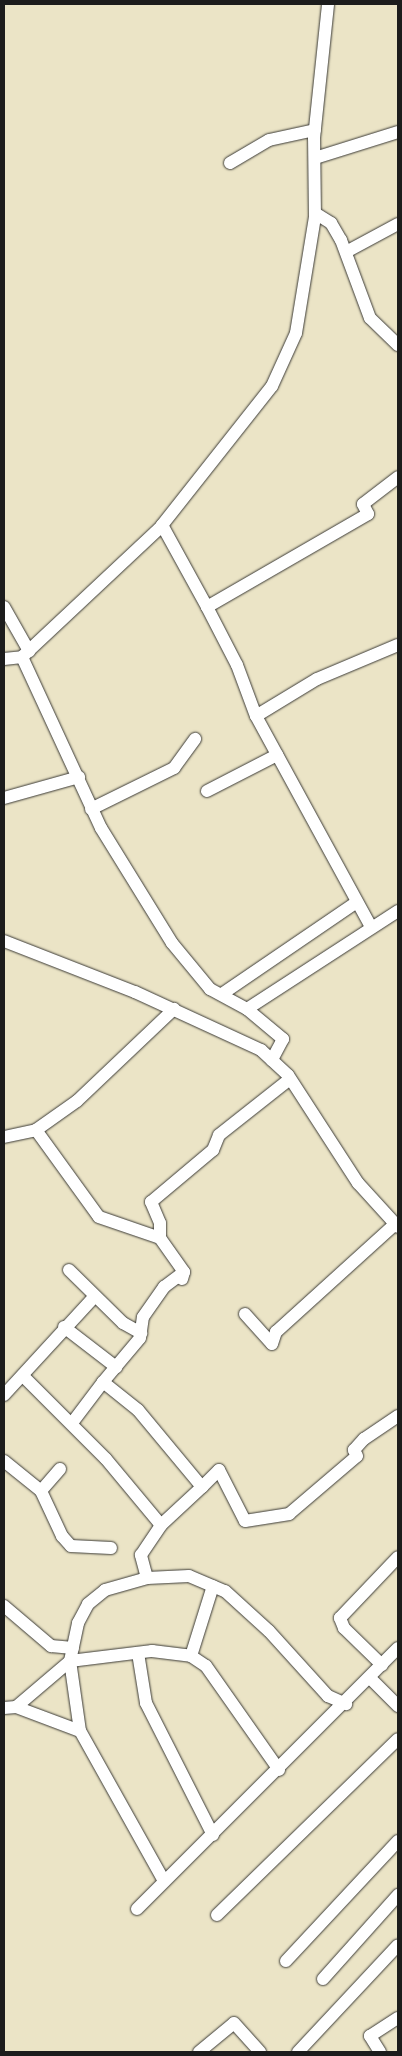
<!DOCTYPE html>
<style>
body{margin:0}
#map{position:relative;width:402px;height:2056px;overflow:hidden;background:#ebe4c6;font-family:"IM FELL English",serif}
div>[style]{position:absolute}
.roads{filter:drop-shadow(0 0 1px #3b3a36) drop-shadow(0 0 1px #3b3a36)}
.minor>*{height:12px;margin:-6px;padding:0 6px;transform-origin:6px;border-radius:6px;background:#fff}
span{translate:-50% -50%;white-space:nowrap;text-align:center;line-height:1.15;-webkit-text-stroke:4px #f6f6f2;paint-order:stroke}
.frame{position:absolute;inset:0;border:5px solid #1c1c1c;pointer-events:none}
</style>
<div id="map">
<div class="roads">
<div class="minor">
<div style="left:315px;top:158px;width:87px;rotate:-17.4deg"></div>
<div style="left:230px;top:163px;width:45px;rotate:-30.5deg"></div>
<div style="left:269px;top:140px;width:47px;rotate:-12.3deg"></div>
<div style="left:315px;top:213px;width:19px;rotate:32deg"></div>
<div style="left:331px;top:223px;width:20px;rotate:60deg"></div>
<div style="left:341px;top:240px;width:83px;rotate:69.6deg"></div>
<div style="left:370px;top:318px;width:39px;rotate:44deg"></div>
<div style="left:346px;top:252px;width:59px;rotate:-28.3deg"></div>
<div style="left:162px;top:525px;width:94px;rotate:61.2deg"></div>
<div style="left:207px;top:607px;width:186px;rotate:-30deg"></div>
<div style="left:368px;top:514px;width:11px;rotate:-117deg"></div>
<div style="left:363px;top:504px;width:44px;rotate:-37.6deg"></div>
<div style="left:4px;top:607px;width:51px;rotate:60.4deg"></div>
<div style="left:207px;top:607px;width:65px;rotate:62.7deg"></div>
<div style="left:237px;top:665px;width:54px;rotate:69.6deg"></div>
<div style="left:256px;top:716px;width:240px;rotate:61.4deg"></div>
<div style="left:22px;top:657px;width:188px;rotate:65.2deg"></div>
<div style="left:101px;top:828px;width:135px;rotate:58.3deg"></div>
<div style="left:172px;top:943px;width:60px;rotate:50.4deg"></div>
<div style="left:210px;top:989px;width:42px;rotate:28.4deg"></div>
<div style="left:247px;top:1009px;width:47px;rotate:39.8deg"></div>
<div style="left:283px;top:1039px;width:24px;rotate:118deg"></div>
<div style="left:4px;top:659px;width:18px;rotate:-6deg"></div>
<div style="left:22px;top:657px;width:187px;rotate:-43.1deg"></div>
<div style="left:159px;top:529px;width:182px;rotate:-51.7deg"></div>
<div style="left:272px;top:386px;width:58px;rotate:-65.6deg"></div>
<div style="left:296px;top:333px;width:118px;rotate:-80.7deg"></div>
<div style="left:315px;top:217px;width:79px;rotate:-90.7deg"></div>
<div style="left:314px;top:138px;width:135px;rotate:-84deg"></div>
<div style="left:256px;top:716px;width:71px;rotate:-31.2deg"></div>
<div style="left:317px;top:679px;width:88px;rotate:-22.8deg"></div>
<div style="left:207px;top:791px;width:79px;rotate:-27.2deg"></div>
<div style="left:4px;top:798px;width:78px;rotate:-15.6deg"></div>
<div style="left:91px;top:809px;width:93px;rotate:-26.3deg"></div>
<div style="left:174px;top:768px;width:36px;rotate:-54deg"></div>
<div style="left:4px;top:941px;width:141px;rotate:21.3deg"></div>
<div style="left:135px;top:992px;width:139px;rotate:24.7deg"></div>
<div style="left:261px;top:1050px;width:37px;rotate:43deg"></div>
<div style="left:288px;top:1075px;width:129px;rotate:57.1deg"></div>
<div style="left:358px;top:1183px;width:59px;rotate:47.7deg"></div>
<div style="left:222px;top:994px;width:163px;rotate:-34.3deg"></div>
<div style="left:247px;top:1009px;width:180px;rotate:-33deg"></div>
<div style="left:36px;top:1130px;width:107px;rotate:54.1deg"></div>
<div style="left:99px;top:1217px;width:65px;rotate:19deg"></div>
<div style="left:4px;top:1137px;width:33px;rotate:-12deg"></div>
<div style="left:36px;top:1130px;width:50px;rotate:-35.3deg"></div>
<div style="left:77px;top:1101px;width:134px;rotate:-43.5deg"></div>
<div style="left:69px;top:1270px;width:76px;rotate:44.5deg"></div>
<div style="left:123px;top:1323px;width:21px;rotate:29deg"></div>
<div style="left:182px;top:1279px;width:7px;rotate:-74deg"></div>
<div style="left:184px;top:1272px;width:42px;rotate:-125.2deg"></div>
<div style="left:160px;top:1238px;width:15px;rotate:-90deg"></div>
<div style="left:160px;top:1223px;width:23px;rotate:-113deg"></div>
<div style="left:151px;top:1202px;width:81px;rotate:-40deg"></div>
<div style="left:213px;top:1150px;width:16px;rotate:-68deg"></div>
<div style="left:219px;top:1135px;width:90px;rotate:-38.3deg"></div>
<div style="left:245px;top:1314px;width:40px;rotate:48deg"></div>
<div style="left:272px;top:1344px;width:13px;rotate:-72deg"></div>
<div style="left:276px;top:1332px;width:162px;rotate:-42.2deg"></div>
<div style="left:64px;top:1327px;width:66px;rotate:37.6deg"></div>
<div style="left:23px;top:1376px;width:117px;rotate:45deg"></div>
<div style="left:106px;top:1459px;width:86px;rotate:50.2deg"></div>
<div style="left:161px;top:1525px;width:56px;rotate:-42.8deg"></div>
<div style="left:202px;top:1487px;width:100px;rotate:-129.7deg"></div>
<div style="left:138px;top:1410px;width:45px;rotate:-141.3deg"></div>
<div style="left:103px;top:1382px;width:57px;rotate:-49.9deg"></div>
<div style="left:140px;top:1338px;width:21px;rotate:-82deg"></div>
<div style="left:143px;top:1317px;width:37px;rotate:-55deg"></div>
<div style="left:164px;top:1287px;width:25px;rotate:-37deg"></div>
<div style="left:4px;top:1395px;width:134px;rotate:-47.4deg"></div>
<div style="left:72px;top:1423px;width:51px;rotate:-52.9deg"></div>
<div style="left:4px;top:1461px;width:48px;rotate:39deg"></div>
<div style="left:60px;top:1469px;width:29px;rotate:131deg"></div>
<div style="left:41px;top:1491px;width:50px;rotate:65deg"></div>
<div style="left:62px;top:1536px;width:13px;rotate:48deg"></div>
<div style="left:71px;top:1546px;width:40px;rotate:2.9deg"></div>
<div style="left:202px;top:1487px;width:24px;rotate:-45deg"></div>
<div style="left:219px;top:1470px;width:57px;rotate:63deg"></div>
<div style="left:245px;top:1521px;width:45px;rotate:-9deg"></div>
<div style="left:289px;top:1514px;width:89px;rotate:-40.5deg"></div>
<div style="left:357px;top:1456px;width:7px;rotate:-117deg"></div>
<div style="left:354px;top:1450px;width:15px;rotate:-48deg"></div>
<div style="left:364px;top:1439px;width:41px;rotate:-34.1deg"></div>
<div style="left:147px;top:1578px;width:24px;rotate:-105deg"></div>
<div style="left:141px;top:1555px;width:36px;rotate:-56deg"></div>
<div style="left:4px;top:1606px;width:62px;rotate:40.4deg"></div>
<div style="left:51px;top:1646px;width:22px;rotate:5deg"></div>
<div style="left:138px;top:1653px;width:51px;rotate:80.9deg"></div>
<div style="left:146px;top:1703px;width:148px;rotate:63.1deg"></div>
<div style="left:191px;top:1656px;width:73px;rotate:-72.6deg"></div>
<div style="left:382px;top:1665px;width:53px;rotate:-135.8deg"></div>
<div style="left:344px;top:1628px;width:11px;rotate:-112deg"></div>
<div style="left:340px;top:1618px;width:84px;rotate:-46.4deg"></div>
<div style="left:370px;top:1678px;width:40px;rotate:45deg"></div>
<div style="left:16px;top:1707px;width:68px;rotate:20.6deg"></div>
<div style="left:4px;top:1708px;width:12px;rotate:-5deg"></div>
<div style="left:16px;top:1707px;width:71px;rotate:-40.4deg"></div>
<div style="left:70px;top:1661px;width:83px;rotate:-7deg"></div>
<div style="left:152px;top:1651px;width:39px;rotate:7deg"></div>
<div style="left:191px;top:1656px;width:18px;rotate:34deg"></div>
<div style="left:206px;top:1666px;width:127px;rotate:54.9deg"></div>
<div style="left:164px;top:1881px;width:172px;rotate:-119.2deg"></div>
<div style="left:80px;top:1731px;width:71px;rotate:-98.1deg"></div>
<div style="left:70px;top:1661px;width:39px;rotate:-78deg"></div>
<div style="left:78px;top:1623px;width:21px;rotate:-62deg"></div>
<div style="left:88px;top:1604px;width:22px;rotate:-39deg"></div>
<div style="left:105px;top:1590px;width:44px;rotate:-15.9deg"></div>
<div style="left:147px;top:1578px;width:42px;rotate:-2.7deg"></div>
<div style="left:189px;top:1576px;width:39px;rotate:23deg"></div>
<div style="left:225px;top:1591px;width:59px;rotate:42.3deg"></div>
<div style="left:269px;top:1631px;width:88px;rotate:47.8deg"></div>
<div style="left:328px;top:1696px;width:20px;rotate:24deg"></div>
<div style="left:137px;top:1909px;width:369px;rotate:-45deg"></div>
<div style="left:217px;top:1915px;width:252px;rotate:-44.2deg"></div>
<div style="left:286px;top:1961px;width:164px;rotate:-47deg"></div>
<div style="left:323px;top:1979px;width:113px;rotate:-48.2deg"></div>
<div style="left:199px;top:2052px;width:45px;rotate:-39.6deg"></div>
<div style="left:234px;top:2023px;width:39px;rotate:48deg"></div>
<div style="left:298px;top:2052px;width:146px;rotate:-46.9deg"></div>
<div style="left:380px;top:2052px;width:19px;rotate:-122deg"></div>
<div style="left:370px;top:2036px;width:33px;rotate:-33deg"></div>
</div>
</div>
<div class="frame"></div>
</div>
